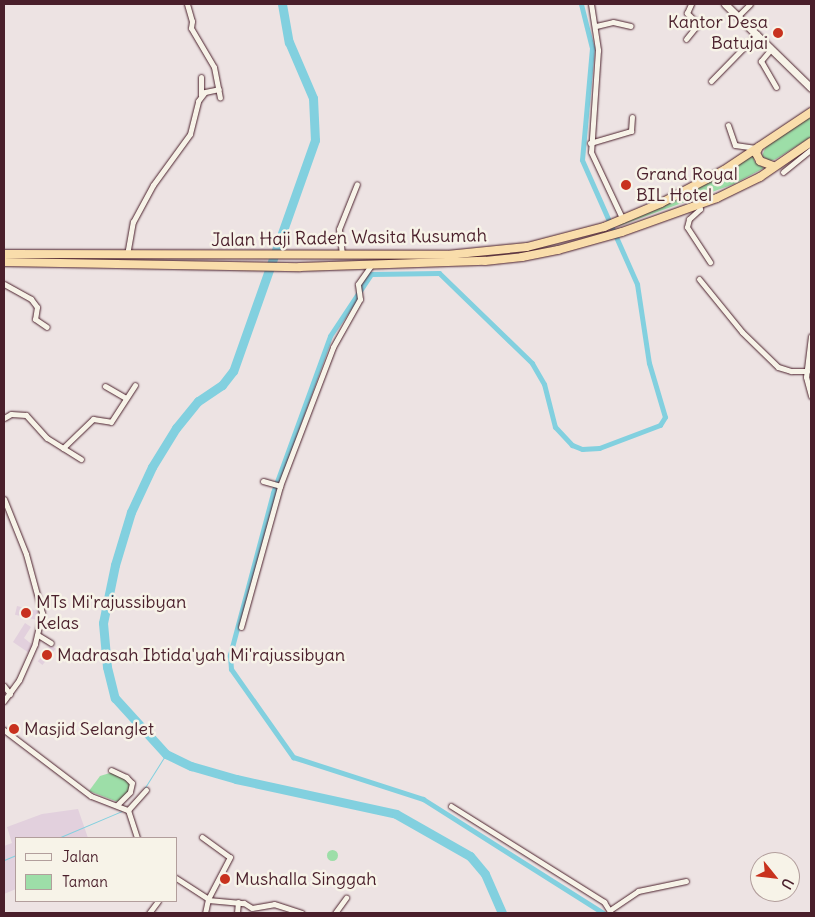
<!DOCTYPE html>
<style>
body{margin:0}
#map{position:relative;width:815px;height:917px;overflow:hidden;background:#ede3e3;font-family:Delius,sans-serif}
div>[style]{position:absolute}
.built>*{inset:0;background:#e2d0dd;transform-origin:0 0}
.green>*{inset:0;background:#9ddea8}
.round{border-radius:50%}
.stream>*{height:1px;margin:-0.5px;padding:0 0.5px;transform-origin:0.5px;border-radius:0.5px;background:#82d0df}
.canal>*{height:5px;margin:-2.5px;padding:0 2.5px;transform-origin:2.5px;border-radius:2.5px;background:#82d0df}
.river>*{height:9px;margin:-4.5px;padding:0 4.5px;transform-origin:4.5px;border-radius:4.5px;background:#82d0df}
.roads{filter:drop-shadow(0 0 1px #4a1f2b) drop-shadow(0 0 1px #4a1f2b)}
.minor>*{height:5px;margin:-2.5px;padding:0 2.5px;transform-origin:2.5px;border-radius:2.5px;background:#f7f3e8}
.secondary>*{height:7px;margin:-3.5px;padding:0 3.5px;transform-origin:3.5px;border-radius:3.5px;background:#f7f3e8}
.trunk>*{height:8px;margin:-4px;padding:0 4px;transform-origin:4px;border-radius:4px;background:#f9ddab}
.dots>*{width:14px;height:14px;translate:-50% -50%;box-sizing:border-box;border:2px solid #f7f3e8;border-radius:50%}
span{translate:-50% -50%;white-space:nowrap;text-align:center;line-height:1.15;-webkit-text-stroke:5px #f7f3e8;paint-order:stroke}
.poi-label{font-size:18px;color:#4a1f2b}
.right{translate:-100% -50%;text-align:right}
.left{translate:0 -50%;text-align:left}
.street-label{font-size:18px;color:#4a1f2b}
.frame{position:absolute;inset:0;border:5px solid #4a1f2b;pointer-events:none}
.legend{position:absolute;left:15px;top:837px;width:162px;height:65px;box-sizing:border-box;background:#f7f3e8;border:1px solid #b29e9c;margin:0;padding:6px 9px;list-style:none;font-size:15px;color:#4a1f2b}
.legend li{display:flex;align-items:center;gap:10px;height:25px}
.legend b{width:25px;border:1px solid #b29e9c}
.north{position:absolute;left:750px;top:852px;width:50px;height:50px;box-sizing:border-box;background:#f7f3e8;border:1px solid #b29e9c;border-radius:50%;rotate:119deg;font-size:14px;font-weight:700;line-height:20px;text-align:center;color:#4a1f2b}
.north::after{content:'';display:block;margin:auto;width:18px;height:22px;background:#c8321e;clip-path:polygon(50% 0,100% 100%,50% 72%,0 100%)}
</style>
<div id="map">
<div class="built">
<div style="left:17px;top:606px;width:22px;height:9px;rotate:13deg"></div>
<div style="clip-path:polygon(25px 623px,31px 627px,24px 638px,34px 646px,29px 653px,13px 642px)"></div>
<div style="left:51px;top:645px;width:6px;height:21px;rotate:39deg"></div>
<div style="clip-path:polygon(78px 809px,88px 838px,16px 838px,16px 889px,4px 894px,4px 846px,12px 843px,7px 827px,42px 814px)"></div>
</div>
<div class="green">
<div style="clip-path:polygon(811px 116px,811px 137px,776px 159px,770px 161px,762px 156px,766px 146px)"></div>
<div style="clip-path:polygon(754px 151px,754px 161px,764px 168px,734px 184px,619px 226px,618px 224px)"></div>
<div style="clip-path:polygon(113px 772px,124px 778px,133px 788px,118px 802px,89px 791px,100px 776px)"></div>
<div class="round" style="left:326.5px;top:849.5px;width:11px;height:11px"></div>
</div>
<div class="stream">
<div style="left:144px;top:789px;width:41px;rotate:-57.8deg"></div>
<div style="left:58px;top:838px;width:69px;rotate:-22.9deg"></div>
<div style="left:4px;top:860px;width:13px;rotate:-23deg"></div>
</div>
<div class="canal">
<div style="left:581px;top:4px;width:45px;rotate:76deg"></div>
<div style="left:592px;top:48px;width:112px;rotate:95.1deg"></div>
<div style="left:582px;top:160px;width:136px;rotate:66.1deg"></div>
<div style="left:637px;top:284px;width:80px;rotate:81.4deg"></div>
<div style="left:649px;top:363px;width:56px;rotate:73.5deg"></div>
<div style="left:665px;top:417px;width:9px;rotate:122deg"></div>
<div style="left:660px;top:425px;width:65px;rotate:159.3deg"></div>
<div style="left:599px;top:448px;width:17px;rotate:177deg"></div>
<div style="left:582px;top:449px;width:11px;rotate:-158deg"></div>
<div style="left:572px;top:445px;width:25px;rotate:-133deg"></div>
<div style="left:555px;top:427px;width:44px;rotate:-104.3deg"></div>
<div style="left:544px;top:384px;width:24px;rotate:-120deg"></div>
<div style="left:532px;top:363px;width:129px;rotate:-135.9deg"></div>
<div style="left:439px;top:273px;width:68px;rotate:179.2deg"></div>
<div style="left:371px;top:274px;width:74px;rotate:123.5deg"></div>
<div style="left:330px;top:336px;width:167px;rotate:110deg"></div>
<div style="left:273px;top:493px;width:168px;rotate:104.9deg"></div>
<div style="left:230px;top:655px;width:14px;rotate:86deg"></div>
<div style="left:231px;top:669px;width:108px;rotate:54.8deg"></div>
<div style="left:293px;top:757px;width:137px;rotate:17.9deg"></div>
<div style="left:423px;top:799px;width:213px;rotate:32.3deg"></div>
</div>
<div class="river">
<div style="left:282px;top:4px;width:39px;rotate:80deg"></div>
<div style="left:289px;top:42px;width:61px;rotate:66.8deg"></div>
<div style="left:313px;top:98px;width:42px;rotate:87.3deg"></div>
<div style="left:315px;top:140px;width:245px;rotate:109.5deg"></div>
<div style="left:233px;top:371px;width:18px;rotate:128deg"></div>
<div style="left:222px;top:385px;width:29px;rotate:146deg"></div>
<div style="left:198px;top:401px;width:35px;rotate:129deg"></div>
<div style="left:176px;top:428px;width:46px;rotate:121.6deg"></div>
<div style="left:152px;top:467px;width:50px;rotate:115deg"></div>
<div style="left:131px;top:512px;width:55px;rotate:106.8deg"></div>
<div style="left:115px;top:565px;width:59px;rotate:101.7deg"></div>
<div style="left:103px;top:623px;width:44px;rotate:84.8deg"></div>
<div style="left:107px;top:667px;width:32px;rotate:76deg"></div>
<div style="left:115px;top:698px;width:76px;rotate:47.7deg"></div>
<div style="left:166px;top:754px;width:28px;rotate:26deg"></div>
<div style="left:191px;top:766px;width:47px;rotate:16.1deg"></div>
<div style="left:236px;top:779px;width:164px;rotate:12.3deg"></div>
<div style="left:396px;top:814px;width:85px;rotate:29.6deg"></div>
<div style="left:470px;top:856px;width:23px;rotate:50deg"></div>
<div style="left:485px;top:874px;width:43px;rotate:66.4deg"></div>
</div>
<div class="roads">
<div class="minor">
<div style="left:187px;top:4px;width:18px;rotate:74deg"></div>
<div style="left:192px;top:21px;width:7px;rotate:98deg"></div>
<div style="left:191px;top:28px;width:45px;rotate:59.5deg"></div>
<div style="left:214px;top:67px;width:31px;rotate:79deg"></div>
<div style="left:591px;top:4px;width:47px;rotate:81.3deg"></div>
<div style="left:598px;top:50px;width:102px;rotate:93.9deg"></div>
<div style="left:591px;top:152px;width:75px;rotate:64.8deg"></div>
<div style="left:738px;top:16px;width:17px;rotate:-45deg"></div>
<div style="left:596px;top:26px;width:17px;rotate:-13deg"></div>
<div style="left:613px;top:22px;width:18px;rotate:13deg"></div>
<div style="left:686px;top:39px;width:19px;rotate:-51deg"></div>
<div style="left:698px;top:24px;width:16px;rotate:-135deg"></div>
<div style="left:687px;top:13px;width:10px;rotate:-66deg"></div>
<div style="left:771px;top:49px;width:16px;rotate:130deg"></div>
<div style="left:761px;top:61px;width:30px;rotate:60deg"></div>
<div style="left:201px;top:77px;width:18px;rotate:90deg"></div>
<div style="left:711px;top:81px;width:66px;rotate:-45.6deg"></div>
<div style="left:728px;top:125px;width:21px;rotate:71deg"></div>
<div style="left:735px;top:145px;width:21px;rotate:8deg"></div>
<div style="left:590px;top:143px;width:43px;rotate:-16.3deg"></div>
<div style="left:631px;top:131px;width:14px;rotate:-86deg"></div>
<div style="left:783px;top:172px;width:36px;rotate:-39deg"></div>
<div style="left:699px;top:204px;width:5px;rotate:79deg"></div>
<div style="left:700px;top:209px;width:15px;rotate:138deg"></div>
<div style="left:689px;top:219px;width:8px;rotate:104deg"></div>
<div style="left:687px;top:227px;width:42px;rotate:56.7deg"></div>
<div style="left:342px;top:254px;width:25px;rotate:-97deg"></div>
<div style="left:339px;top:229px;width:48px;rotate:-68.2deg"></div>
<div style="left:127px;top:255px;width:34px;rotate:-80deg"></div>
<div style="left:133px;top:222px;width:42px;rotate:-61.6deg"></div>
<div style="left:153px;top:185px;width:63px;rotate:-54deg"></div>
<div style="left:190px;top:134px;width:34px;rotate:-76deg"></div>
<div style="left:198px;top:101px;width:11px;rotate:-52deg"></div>
<div style="left:205px;top:92px;width:14px;rotate:-12deg"></div>
<div style="left:699px;top:279px;width:68px;rotate:50.9deg"></div>
<div style="left:742px;top:332px;width:50px;rotate:44.2deg"></div>
<div style="left:778px;top:367px;width:14px;rotate:17deg"></div>
<div style="left:791px;top:371px;width:16px"></div>
<div style="left:4px;top:284px;width:31px;rotate:29deg"></div>
<div style="left:31px;top:299px;width:10px;rotate:53deg"></div>
<div style="left:37px;top:307px;width:12px;rotate:99deg"></div>
<div style="left:35px;top:319px;width:14px;rotate:34deg"></div>
<div style="left:811px;top:336px;width:41px;rotate:97deg"></div>
<div style="left:806px;top:377px;width:20px;rotate:75deg"></div>
<div style="left:105px;top:386px;width:24px;rotate:30deg"></div>
<div style="left:4px;top:418px;width:8px;rotate:-30deg"></div>
<div style="left:11px;top:414px;width:15px;rotate:4deg"></div>
<div style="left:26px;top:415px;width:31px;rotate:48deg"></div>
<div style="left:47px;top:438px;width:40px;rotate:32deg"></div>
<div style="left:63px;top:448px;width:42px;rotate:-44deg"></div>
<div style="left:93px;top:419px;width:18px;rotate:9deg"></div>
<div style="left:111px;top:422px;width:44px;rotate:-57deg"></div>
<div style="left:263px;top:481px;width:18px;rotate:16deg"></div>
<div style="left:4px;top:499px;width:59px;rotate:68.2deg"></div>
<div style="left:26px;top:554px;width:61px;rotate:74.8deg"></div>
<div style="left:42px;top:613px;width:32px;rotate:103deg"></div>
<div style="left:35px;top:644px;width:39px;rotate:114deg"></div>
<div style="left:19px;top:680px;width:26px;rotate:126deg"></div>
<div style="left:241px;top:627px;width:146px;rotate:-74.5deg"></div>
<div style="left:280px;top:486px;width:149px;rotate:-69.1deg"></div>
<div style="left:333px;top:347px;width:55px;rotate:-60.6deg"></div>
<div style="left:360px;top:299px;width:15px;rotate:-98deg"></div>
<div style="left:358px;top:284px;width:24px;rotate:-55deg"></div>
<div style="left:38px;top:635px;width:15px;rotate:32deg"></div>
<div style="left:4px;top:686px;width:10px;rotate:53deg"></div>
<div style="left:4px;top:730px;width:109px;rotate:37.2deg"></div>
<div style="left:91px;top:796px;width:40px;rotate:21deg"></div>
<div style="left:128px;top:810px;width:29px;rotate:72deg"></div>
<div style="left:111px;top:770px;width:17px;rotate:25deg"></div>
<div style="left:126px;top:777px;width:8px;rotate:45deg"></div>
<div style="left:132px;top:783px;width:9px;rotate:103deg"></div>
<div style="left:130px;top:792px;width:18px;rotate:135deg"></div>
<div style="left:451px;top:806px;width:181px;rotate:32.1deg"></div>
<div style="left:604px;top:902px;width:13px;rotate:58deg"></div>
<div style="left:128px;top:810px;width:27px;rotate:-48deg"></div>
<div style="left:202px;top:837px;width:34px;rotate:36deg"></div>
<div style="left:230px;top:857px;width:47px;rotate:117.6deg"></div>
<div style="left:176px;top:878px;width:38px;rotate:33deg"></div>
<div style="left:208px;top:899px;width:14px;rotate:102deg"></div>
<div style="left:208px;top:900px;width:36px;rotate:5deg"></div>
<div style="left:244px;top:903px;width:9px;rotate:32deg"></div>
<div style="left:252px;top:908px;width:22px;rotate:-10deg"></div>
<div style="left:274px;top:904px;width:29px;rotate:18deg"></div>
<div style="left:610px;top:910px;width:34px;rotate:-34deg"></div>
<div style="left:638px;top:891px;width:49px;rotate:-11.8deg"></div>
<div style="left:149px;top:913px;width:15px;rotate:-53deg"></div>
<div style="left:237px;top:913px;width:11px;rotate:-85deg"></div>
<div style="left:335px;top:913px;width:19px;rotate:-54deg"></div>
</div>
<div class="secondary">
<div style="left:725px;top:4px;width:120px;rotate:44.3deg"></div>
</div>
<div class="trunk">
<div style="left:759px;top:147px;width:7px;rotate:117deg"></div>
<div style="left:756px;top:153px;width:9px;rotate:63deg"></div>
<div style="left:760px;top:161px;width:14px;rotate:21deg"></div>
<div style="left:4px;top:254px;width:443px;rotate:0.1deg"></div>
<div style="left:447px;top:255px;width:80px;rotate:-5.7deg"></div>
<div style="left:527px;top:247px;width:80px;rotate:-14.6deg"></div>
<div style="left:604px;top:227px;width:62px;rotate:-22.8deg"></div>
<div style="left:661px;top:203px;width:71px;rotate:-27.6deg"></div>
<div style="left:724px;top:170px;width:105px;rotate:-33.7deg"></div>
<div style="left:4px;top:262px;width:296px;rotate:1deg"></div>
<div style="left:300px;top:267px;width:185px;rotate:-1.9deg"></div>
<div style="left:485px;top:261px;width:37px;rotate:-6deg"></div>
<div style="left:522px;top:257px;width:37px;rotate:-11deg"></div>
<div style="left:558px;top:250px;width:66px;rotate:-15.7deg"></div>
<div style="left:622px;top:232px;width:101px;rotate:-19.7deg"></div>
<div style="left:717px;top:198px;width:48px;rotate:-26deg"></div>
<div style="left:760px;top:177px;width:62px;rotate:-34.5deg"></div>
</div>
</div>
<div class="dots">
<div style="left:778px;top:33px;background:#c8321e"></div>
<div style="left:626px;top:185px;background:#c8321e"></div>
<div style="left:26px;top:613px;background:#c8321e"></div>
<div style="left:47px;top:655px;background:#c8321e"></div>
<div style="left:14px;top:729px;background:#c8321e"></div>
<div style="left:225px;top:879px;background:#c8321e"></div>
</div>
<div class="poi-label">
<span class="right" style="left:768px;top:33px">Kantor Desa<br>Batujai</span>
<span class="left" style="left:636px;top:185px">Grand Royal<br>BIL Hotel</span>
<span class="left" style="left:36px;top:613px">MTs Mi'rajussibyan<br>Kelas</span>
<span class="left" style="left:57px;top:655px">Madrasah Ibtida'yah Mi'rajussibyan</span>
<span class="left" style="left:24px;top:729px">Masjid Selanglet</span>
<span class="left" style="left:235px;top:879px">Mushalla Singgah</span>
</div>
<div class="street-label">
<span style="left:349px;top:238px;rotate:-1deg">Jalan Haji Raden Wasita Kusumah</span>
</div>
<div class="frame"></div>
<ul class="legend">
<li><b style="height:6px;background:#f7f3e8"></b>Jalan</li>
<li><b style="height:14px;background:#9ddea8"></b>Taman</li>
</ul>
<div class="north">U</div>
</div>
